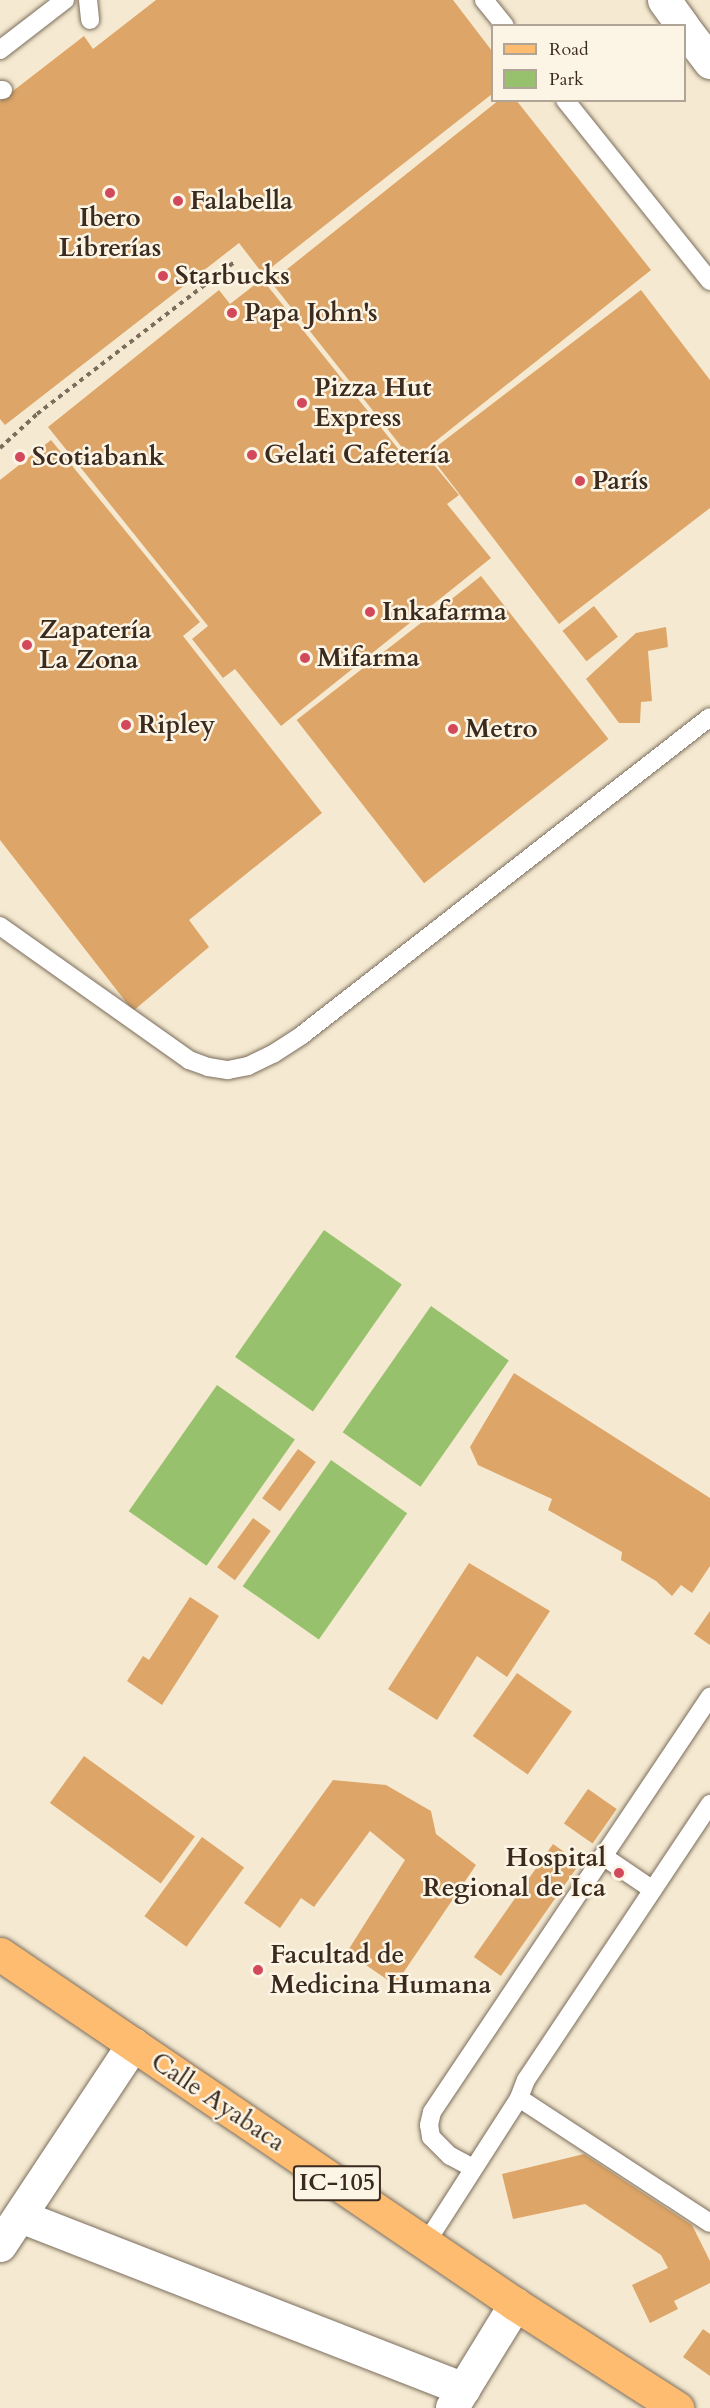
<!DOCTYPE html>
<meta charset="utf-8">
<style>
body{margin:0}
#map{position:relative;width:710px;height:2408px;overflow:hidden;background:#f5ead1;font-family:Cardo,serif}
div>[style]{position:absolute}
.green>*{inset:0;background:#98c16d;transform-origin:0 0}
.building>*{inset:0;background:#dda567;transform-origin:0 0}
.path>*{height:4px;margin-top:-2px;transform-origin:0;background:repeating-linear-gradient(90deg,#7c6d5d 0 4.5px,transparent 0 9px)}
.roads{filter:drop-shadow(0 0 2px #7c6d5d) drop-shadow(0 0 2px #7c6d5d)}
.lane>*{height:18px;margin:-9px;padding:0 9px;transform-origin:9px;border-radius:9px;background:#fff}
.street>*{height:33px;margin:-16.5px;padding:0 16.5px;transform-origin:16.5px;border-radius:16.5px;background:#fff}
.primary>*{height:33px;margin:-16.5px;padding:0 16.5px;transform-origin:16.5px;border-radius:16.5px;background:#fdbc70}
.dots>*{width:16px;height:16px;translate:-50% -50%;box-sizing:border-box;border:3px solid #fcf5e5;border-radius:50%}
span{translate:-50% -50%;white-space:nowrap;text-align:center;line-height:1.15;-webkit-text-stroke:5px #fcf5e5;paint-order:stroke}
.shield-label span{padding:2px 4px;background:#fcf5e5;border:2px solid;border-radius:4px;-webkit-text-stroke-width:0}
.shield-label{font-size:24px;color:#3b2a1e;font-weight:700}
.poi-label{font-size:26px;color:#3b2a1e;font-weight:700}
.left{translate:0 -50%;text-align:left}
.right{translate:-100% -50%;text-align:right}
.street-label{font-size:26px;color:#3b2a1e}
.legend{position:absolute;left:491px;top:24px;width:195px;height:78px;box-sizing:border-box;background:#fcf5e5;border:2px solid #afa495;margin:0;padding:8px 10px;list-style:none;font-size:18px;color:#3b2a1e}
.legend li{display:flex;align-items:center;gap:12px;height:30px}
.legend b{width:30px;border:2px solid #afa495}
</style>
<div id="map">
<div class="green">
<div style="left:324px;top:1230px;width:95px;height:155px;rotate:35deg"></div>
<div style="left:431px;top:1306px;width:95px;height:154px;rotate:35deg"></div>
<div style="left:217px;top:1385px;width:95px;height:154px;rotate:35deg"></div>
<div style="left:331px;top:1460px;width:93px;height:154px;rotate:35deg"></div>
</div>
<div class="building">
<div style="clip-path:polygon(156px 0,453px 0,492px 51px,492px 94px,263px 274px,239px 243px,5px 425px,0 419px,0 101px,84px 36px,93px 49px)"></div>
<div style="clip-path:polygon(499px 100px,516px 100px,651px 270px,412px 460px,271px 282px)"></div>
<div style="clip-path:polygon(262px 279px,411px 465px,425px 454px,459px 495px,447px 504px,491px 558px,281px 726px,235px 669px,223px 678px,192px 639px,208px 626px,48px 427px,219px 290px,230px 304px)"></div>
<div style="clip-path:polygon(641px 290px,710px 380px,710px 508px,559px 624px,428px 453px)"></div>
<div style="clip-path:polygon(51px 440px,200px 622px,183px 636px,322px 813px,189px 920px,209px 947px,133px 1011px,0 840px,0 480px)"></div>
<div style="left:481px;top:576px;width:207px;height:234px;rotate:52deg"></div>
<div style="left:594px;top:606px;width:39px;height:40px;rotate:52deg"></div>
<div style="clip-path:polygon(666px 627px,668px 647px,648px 651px,652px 701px,641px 702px,640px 723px,619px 723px,586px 679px,636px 633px)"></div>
<div style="clip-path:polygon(514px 1373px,710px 1498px,710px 1566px,692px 1593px,681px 1585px,672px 1596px,656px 1581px,621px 1560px,622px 1552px,548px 1510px,552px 1499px,478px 1465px,470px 1447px)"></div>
<div style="left:298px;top:1449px;width:22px;height:61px;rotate:36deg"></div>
<div style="left:253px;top:1518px;width:22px;height:61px;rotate:36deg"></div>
<div style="clip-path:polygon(469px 1563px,550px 1611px,507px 1677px,477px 1656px,437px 1720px,388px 1689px)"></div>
<div style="clip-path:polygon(190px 1597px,219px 1616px,162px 1705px,127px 1681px,143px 1656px,149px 1660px)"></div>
<div style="clip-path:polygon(710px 1611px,710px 1645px,694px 1634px)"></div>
<div style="left:517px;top:1673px;width:67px;height:77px;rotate:35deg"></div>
<div style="left:84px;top:1756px;width:137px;height:58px;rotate:36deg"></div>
<div style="clip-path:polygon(333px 1780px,386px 1785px,431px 1811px,436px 1834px,476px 1865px,395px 1985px,347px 1952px,405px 1860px,370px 1831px,314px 1907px,301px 1898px,280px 1928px,244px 1903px)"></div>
<div style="left:588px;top:1789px;width:35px;height:42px;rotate:35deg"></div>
<div style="left:202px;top:1837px;width:52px;height:98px;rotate:36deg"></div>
<div style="left:553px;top:1844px;width:33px;height:138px;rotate:35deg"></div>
<div style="clip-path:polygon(584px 2154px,692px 2225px,710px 2261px,710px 2283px,674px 2301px,678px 2309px,650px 2323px,632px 2285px,668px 2268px,661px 2255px,585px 2204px,513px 2219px,502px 2174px)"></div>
<div style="clip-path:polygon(703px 2329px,710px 2334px,710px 2376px,683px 2357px)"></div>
</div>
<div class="path">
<div style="left:0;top:448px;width:50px;rotate:-42.6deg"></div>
<div style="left:37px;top:414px;width:251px;rotate:-37.6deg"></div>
</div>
<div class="roads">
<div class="lane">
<div style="left:88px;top:0;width:20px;rotate:84deg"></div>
<div style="left:484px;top:0;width:33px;rotate:51deg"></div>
<div style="left:0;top:50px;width:82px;rotate:-37.6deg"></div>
<div style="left:0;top:90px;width:3px"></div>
<div style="left:565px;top:100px;width:232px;rotate:51.3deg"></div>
<div style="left:0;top:926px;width:232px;rotate:35.3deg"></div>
<div style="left:189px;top:1060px;width:20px;rotate:20deg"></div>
<div style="left:208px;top:1067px;width:20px;rotate:9deg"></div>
<div style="left:228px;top:1070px;width:20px;rotate:-11deg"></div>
<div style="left:248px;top:1066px;width:28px;rotate:-26deg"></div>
<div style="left:273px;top:1054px;width:35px;rotate:-33deg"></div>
<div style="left:302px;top:1035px;width:517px;rotate:-37.93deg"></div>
<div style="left:603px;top:1856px;width:60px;rotate:34.2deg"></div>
<div style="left:519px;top:2098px;width:228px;rotate:33.2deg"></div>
<div style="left:473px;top:2168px;width:26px;rotate:-152deg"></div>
<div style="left:450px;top:2156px;width:27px;rotate:-135deg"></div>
<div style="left:431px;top:2137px;width:12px;rotate:-99deg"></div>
<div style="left:429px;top:2125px;width:13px;rotate:-77deg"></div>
<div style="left:432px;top:2112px;width:500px;rotate:-56.2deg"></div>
<div style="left:426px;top:2243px;width:172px;rotate:-57.3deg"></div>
<div style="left:519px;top:2098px;width:19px;rotate:-69deg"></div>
<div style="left:526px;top:2080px;width:332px;rotate:-56.3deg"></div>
</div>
<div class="street">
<div style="left:664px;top:0;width:32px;rotate:54deg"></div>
<div style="left:684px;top:28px;width:43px;rotate:52.6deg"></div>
<div style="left:20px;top:2216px;width:476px;rotate:21.3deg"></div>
<div style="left:0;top:2245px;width:241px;rotate:-56.5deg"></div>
<div style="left:452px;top:2407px;width:121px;rotate:-58.5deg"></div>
</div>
<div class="primary">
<div style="left:0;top:1954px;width:623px;rotate:34.2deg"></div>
<div style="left:515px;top:2304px;width:193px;rotate:32.7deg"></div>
</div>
</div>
<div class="dots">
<div style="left:110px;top:193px;background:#d1495b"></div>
<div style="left:178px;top:201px;background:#d1495b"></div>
<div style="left:163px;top:276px;background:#d1495b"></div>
<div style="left:232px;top:313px;background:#d1495b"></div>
<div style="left:302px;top:403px;background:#d1495b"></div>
<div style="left:252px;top:455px;background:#d1495b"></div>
<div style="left:20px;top:457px;background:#d1495b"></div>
<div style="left:580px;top:481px;background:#d1495b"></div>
<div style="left:370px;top:612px;background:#d1495b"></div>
<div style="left:27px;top:645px;background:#d1495b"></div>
<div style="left:305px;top:658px;background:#d1495b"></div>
<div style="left:126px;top:725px;background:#d1495b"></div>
<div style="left:453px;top:729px;background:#d1495b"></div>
<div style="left:619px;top:1873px;background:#d1495b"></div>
<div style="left:258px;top:1970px;background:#d1495b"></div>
</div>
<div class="shield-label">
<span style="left:337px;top:2183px">IC-105</span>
</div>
<div class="poi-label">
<span class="left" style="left:190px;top:201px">Falabella</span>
<span style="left:110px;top:233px">Ibero<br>Librerías</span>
<span class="left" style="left:175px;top:276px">Starbucks</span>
<span class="left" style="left:244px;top:313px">Papa John's</span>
<span class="left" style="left:314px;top:403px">Pizza Hut<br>Express</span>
<span class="left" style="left:264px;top:455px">Gelati Cafetería</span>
<span class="left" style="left:32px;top:457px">Scotiabank</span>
<span class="left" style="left:592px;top:481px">París</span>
<span class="left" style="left:382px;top:612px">Inkafarma</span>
<span class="left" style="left:39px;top:645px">Zapatería<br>La Zona</span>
<span class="left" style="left:317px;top:658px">Mifarma</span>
<span class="left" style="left:138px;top:725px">Ripley</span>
<span class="left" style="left:465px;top:729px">Metro</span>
<span class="right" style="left:606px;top:1873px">Hospital<br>Regional de Ica</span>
<span class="left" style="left:270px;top:1970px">Facultad de<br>Medicina Humana</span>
</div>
<div class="street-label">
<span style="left:218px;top:2102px;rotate:34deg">Calle Ayabaca</span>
</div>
<ul class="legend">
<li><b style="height:8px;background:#fdbc70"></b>Road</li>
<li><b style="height:16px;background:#98c16d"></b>Park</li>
</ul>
</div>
